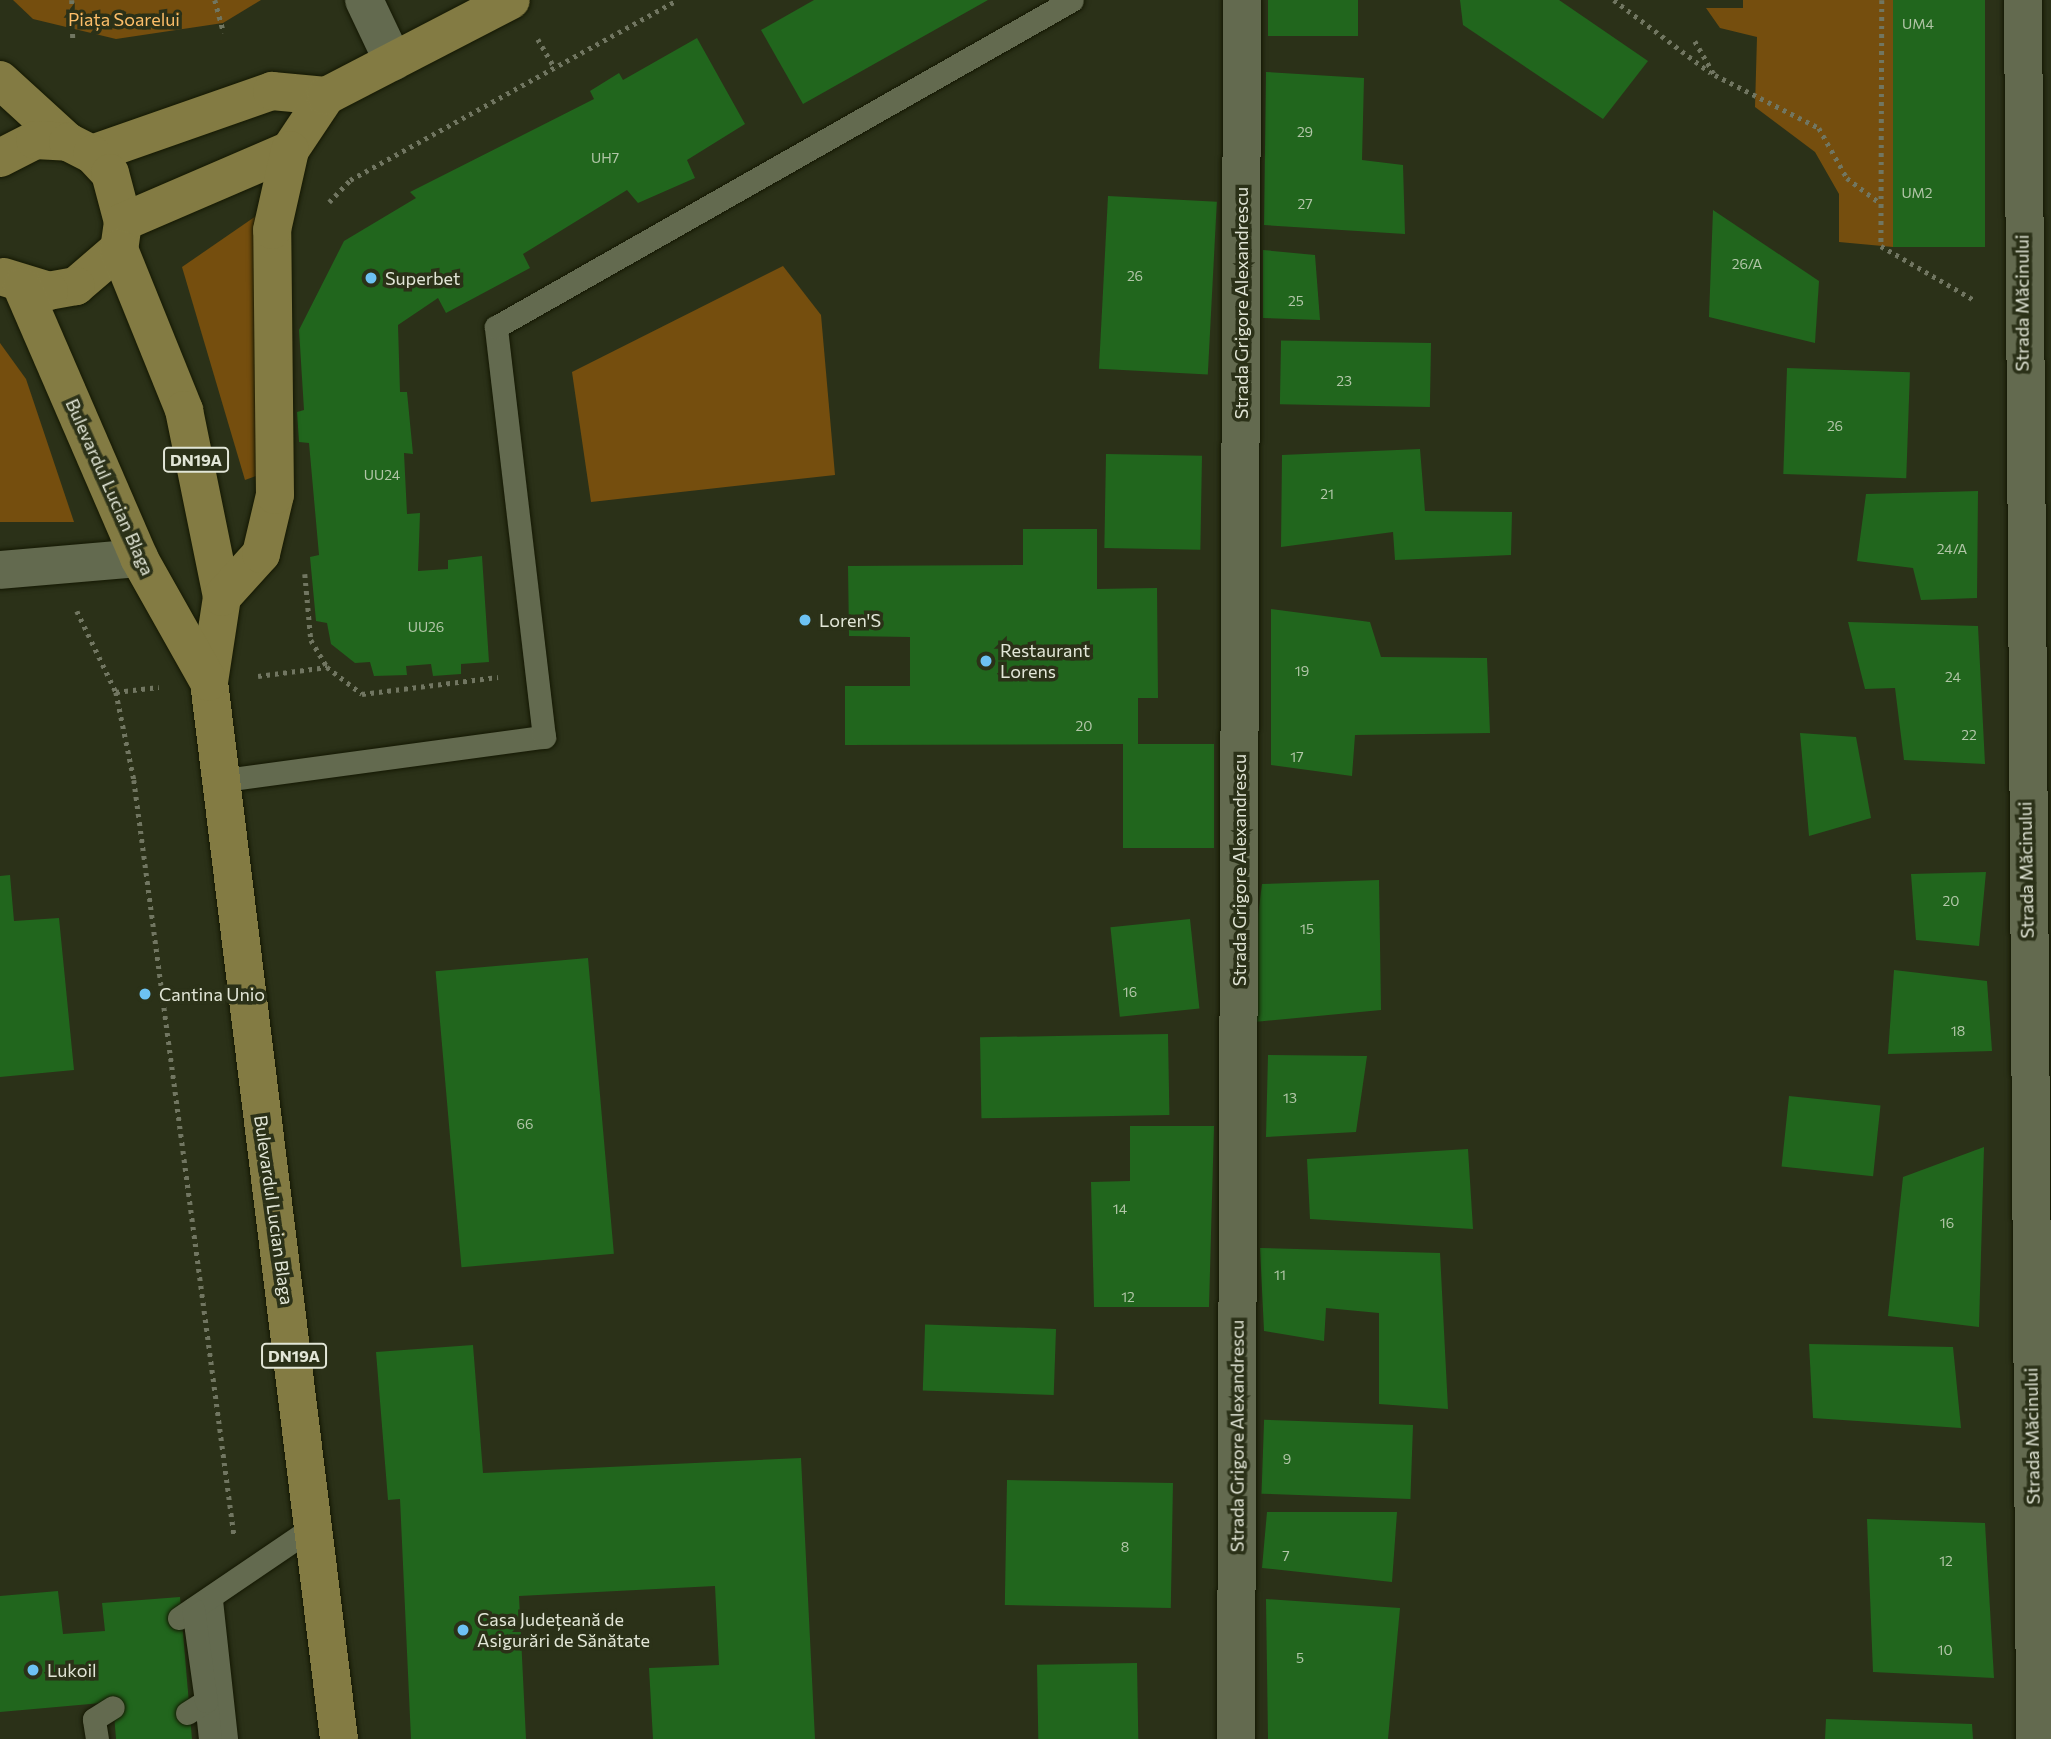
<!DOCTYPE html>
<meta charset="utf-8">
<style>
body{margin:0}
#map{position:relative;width:2051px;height:1739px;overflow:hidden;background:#2b3118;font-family:Commissioner,sans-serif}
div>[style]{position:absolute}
.green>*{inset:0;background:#754e0e}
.building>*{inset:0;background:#21661d;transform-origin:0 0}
.path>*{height:4.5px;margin-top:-2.25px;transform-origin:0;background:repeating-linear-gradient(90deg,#717661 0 3.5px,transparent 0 8.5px)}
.roads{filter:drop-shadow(0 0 2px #141803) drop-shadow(0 0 2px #141803)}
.lane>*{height:23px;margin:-11.5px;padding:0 11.5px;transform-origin:11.5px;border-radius:11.5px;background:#636a4f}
.street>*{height:38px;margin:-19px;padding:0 19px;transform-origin:19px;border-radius:19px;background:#636a4f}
.primary>*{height:38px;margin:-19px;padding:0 19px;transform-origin:19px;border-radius:19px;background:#837b43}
.dots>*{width:19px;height:19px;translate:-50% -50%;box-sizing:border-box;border:4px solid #2b3118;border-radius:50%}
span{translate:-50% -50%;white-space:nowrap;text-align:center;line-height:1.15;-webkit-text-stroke:7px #2b3118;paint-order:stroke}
.number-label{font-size:14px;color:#b2c6a8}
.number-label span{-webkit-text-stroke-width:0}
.shield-label span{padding:2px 5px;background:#2b3118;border:2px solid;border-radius:5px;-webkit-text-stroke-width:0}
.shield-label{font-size:16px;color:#e2e6d7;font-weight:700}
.park-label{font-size:18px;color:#fdbe69}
.poi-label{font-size:18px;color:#e2e6d7}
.left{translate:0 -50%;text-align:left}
.street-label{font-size:18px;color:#e2e6d7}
</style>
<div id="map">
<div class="green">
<div style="clip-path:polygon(13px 0,261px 0,223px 23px,116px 39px,33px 19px)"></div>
<div style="clip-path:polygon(1743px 0,1893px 0,1893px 247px,1839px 242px,1839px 194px,1815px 152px,1755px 107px,1757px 37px,1720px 28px,1706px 8px,1743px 8px)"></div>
<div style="clip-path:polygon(259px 214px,259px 475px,245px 480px,182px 267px)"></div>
<div style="clip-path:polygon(783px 266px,821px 315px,835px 475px,591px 502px,572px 372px)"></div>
<div style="clip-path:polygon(0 343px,26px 379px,74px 522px,0 522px)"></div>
</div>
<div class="building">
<div style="clip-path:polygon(814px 0,988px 0,803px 104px,761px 30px)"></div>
<div style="left:1268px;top:0;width:90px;height:36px"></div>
<div style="clip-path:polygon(1460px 0,1559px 0,1648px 61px,1603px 119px,1463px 25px)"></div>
<div style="left:1893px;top:0;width:92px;height:247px"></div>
<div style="clip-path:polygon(697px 38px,745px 124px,687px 160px,695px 178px,638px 203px,627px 190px,523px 254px,530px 268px,446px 313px,438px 298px,398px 325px,400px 392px,407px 392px,413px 454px,404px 453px,407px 514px,420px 513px,418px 571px,448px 569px,448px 560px,482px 556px,489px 662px,461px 664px,461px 674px,433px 676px,431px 664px,406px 666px,407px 675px,374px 676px,370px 662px,355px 663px,331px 644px,327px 623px,316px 621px,310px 557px,319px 555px,309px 443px,299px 442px,297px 412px,304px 410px,299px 330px,344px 241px,416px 198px,410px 192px,594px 99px,590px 91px,619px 73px,623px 80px)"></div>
<div style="clip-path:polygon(1266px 72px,1364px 78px,1362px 160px,1403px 165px,1405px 234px,1264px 225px)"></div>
<div style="left:1108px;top:196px;width:109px;height:173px;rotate:3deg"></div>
<div style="clip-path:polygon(1713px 210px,1819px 281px,1815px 343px,1709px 317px)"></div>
<div style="clip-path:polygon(1263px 250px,1315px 255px,1320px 320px,1263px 318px)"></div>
<div style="left:1431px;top:343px;width:64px;height:150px;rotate:91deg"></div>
<div style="left:1787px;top:368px;width:123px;height:106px;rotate:2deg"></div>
<div style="clip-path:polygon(1420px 449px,1425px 511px,1512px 512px,1511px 555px,1395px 560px,1393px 532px,1281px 547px,1282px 455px)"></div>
<div style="left:1106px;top:454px;width:96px;height:94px;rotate:1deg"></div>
<div style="clip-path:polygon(1978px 491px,1977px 598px,1921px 600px,1913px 568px,1857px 561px,1866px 494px)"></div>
<div style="clip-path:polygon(1023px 529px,1097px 529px,1097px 589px,1157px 588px,1158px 698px,1138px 698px,1138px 744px,1214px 744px,1214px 848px,1123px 848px,1123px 744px,845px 745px,845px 686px,910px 686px,910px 637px,849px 636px,848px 566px,1023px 565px)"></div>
<div style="clip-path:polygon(1271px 609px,1370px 622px,1381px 657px,1487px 658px,1490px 733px,1355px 735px,1352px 776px,1271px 765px)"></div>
<div style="clip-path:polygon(1848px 622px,1978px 626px,1985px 764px,1904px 760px,1895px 688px,1865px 689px)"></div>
<div style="clip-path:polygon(1800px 733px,1856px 737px,1871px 818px,1809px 836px)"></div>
<div style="clip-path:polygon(1986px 872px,1979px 946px,1916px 940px,1911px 874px)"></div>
<div style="clip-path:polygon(10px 875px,14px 921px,59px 918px,74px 1070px,0 1077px,0 876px)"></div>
<div style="clip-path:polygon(1379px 880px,1381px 1010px,1244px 1023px,1262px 884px)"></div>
<div style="left:1190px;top:919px;width:90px;height:80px;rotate:84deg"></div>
<div style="left:588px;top:958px;width:297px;height:153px;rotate:85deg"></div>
<div style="clip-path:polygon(1894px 970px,1987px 981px,1992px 1051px,1888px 1054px)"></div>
<div style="left:1168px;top:1034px;width:81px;height:188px;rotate:89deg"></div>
<div style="clip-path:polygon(1268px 1055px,1367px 1056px,1356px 1132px,1266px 1137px)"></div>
<div style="left:1789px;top:1096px;width:92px;height:71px;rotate:6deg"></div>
<div style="clip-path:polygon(1130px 1126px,1214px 1126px,1209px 1307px,1094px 1307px,1091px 1182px,1130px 1181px)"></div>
<div style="clip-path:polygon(1984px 1147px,1979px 1327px,1888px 1316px,1903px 1177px)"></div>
<div style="clip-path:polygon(1468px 1149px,1473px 1229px,1310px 1219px,1307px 1159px)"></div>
<div style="clip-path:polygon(1260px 1248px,1440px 1253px,1448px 1409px,1379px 1404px,1379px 1313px,1326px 1308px,1324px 1341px,1264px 1331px)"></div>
<div style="left:1056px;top:1329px;width:66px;height:131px;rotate:92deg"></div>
<div style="clip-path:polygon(1809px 1344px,1953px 1347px,1961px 1428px,1813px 1418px)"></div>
<div style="clip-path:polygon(473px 1345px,483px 1473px,801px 1458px,815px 1739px,653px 1739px,649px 1668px,719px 1665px,715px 1586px,519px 1596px,526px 1739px,411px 1739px,400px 1499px,388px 1500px,376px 1352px)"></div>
<div style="left:1413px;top:1425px;width:74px;height:149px;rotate:92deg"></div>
<div style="left:1007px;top:1480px;width:166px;height:125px;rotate:1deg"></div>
<div style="clip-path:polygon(1267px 1512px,1397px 1512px,1392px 1582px,1262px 1568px)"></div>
<div style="clip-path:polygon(1867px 1519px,1985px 1523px,1994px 1678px,1873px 1672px)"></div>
<div style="clip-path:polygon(58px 1591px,63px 1634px,105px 1631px,102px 1603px,180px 1597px,192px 1739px,116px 1739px,113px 1702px,0 1712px,0 1596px)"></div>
<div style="clip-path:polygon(1266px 1599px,1400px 1608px,1388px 1739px,1268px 1739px)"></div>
<div style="left:1137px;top:1663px;width:76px;height:100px;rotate:89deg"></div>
<div style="clip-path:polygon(1826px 1719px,1972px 1724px,1973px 1739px,1825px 1739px)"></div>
</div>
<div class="path">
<div style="left:72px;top:0;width:42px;rotate:88.6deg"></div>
<div style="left:215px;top:0;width:34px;rotate:75deg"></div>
<div style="left:1614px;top:0;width:121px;rotate:37deg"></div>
<div style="left:1882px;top:0;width:246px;rotate:90.2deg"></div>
<div style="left:1881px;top:246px;width:110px;rotate:30.1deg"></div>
<div style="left:538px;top:39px;width:34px;rotate:60deg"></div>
<div style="left:1695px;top:41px;width:39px;rotate:60deg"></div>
<div style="left:1715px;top:75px;width:117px;rotate:27deg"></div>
<div style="left:1819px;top:128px;width:57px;rotate:60.8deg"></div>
<div style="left:1847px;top:178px;width:41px;rotate:37.1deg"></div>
<div style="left:329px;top:202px;width:30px;rotate:-46deg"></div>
<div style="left:350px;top:180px;width:374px;rotate:-28.8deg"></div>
<div style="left:305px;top:574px;width:66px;rotate:84.8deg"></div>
<div style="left:311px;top:640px;width:31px;rotate:59deg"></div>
<div style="left:327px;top:667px;width:44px;rotate:37.6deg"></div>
<div style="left:362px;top:694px;width:137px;rotate:-7.1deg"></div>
<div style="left:77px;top:611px;width:90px;rotate:64.3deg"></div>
<div style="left:116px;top:692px;width:90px;rotate:78.4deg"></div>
<div style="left:134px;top:780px;width:761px;rotate:82.45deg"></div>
<div style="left:258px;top:676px;width:70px;rotate:-7.4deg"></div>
<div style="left:116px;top:692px;width:43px;rotate:-6.6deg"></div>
</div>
<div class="roads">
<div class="lane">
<div style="left:224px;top:780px;width:323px;rotate:-7.7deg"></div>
<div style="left:544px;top:737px;width:413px;rotate:-96.7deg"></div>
<div style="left:496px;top:327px;width:662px;rotate:-29.58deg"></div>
<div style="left:211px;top:1600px;width:140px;rotate:83.8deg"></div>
<div style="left:179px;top:1618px;width:162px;rotate:-34.2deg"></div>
<div style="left:206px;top:1701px;width:38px;rotate:84deg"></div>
<div style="left:187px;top:1713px;width:22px;rotate:-32deg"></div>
<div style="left:206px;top:1701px;width:93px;rotate:-98deg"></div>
<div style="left:97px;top:1739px;width:20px;rotate:-99deg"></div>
<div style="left:94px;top:1719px;width:22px;rotate:-32deg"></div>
</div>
<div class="street">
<div style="left:364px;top:0;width:68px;rotate:64.6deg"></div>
<div style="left:2023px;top:0;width:1739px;rotate:89.6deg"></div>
<div style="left:0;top:570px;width:140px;rotate:-4.9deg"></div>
<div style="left:1236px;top:1739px;width:1739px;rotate:-89.8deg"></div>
</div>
<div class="primary">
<div style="left:0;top:80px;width:92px;rotate:42.4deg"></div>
<div style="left:92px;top:154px;width:191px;rotate:-19.3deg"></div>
<div style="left:272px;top:91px;width:54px;rotate:5.3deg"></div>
<div style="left:0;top:158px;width:39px;rotate:-27deg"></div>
<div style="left:35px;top:140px;width:33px;rotate:3deg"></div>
<div style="left:68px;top:142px;width:27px;rotate:27deg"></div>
<div style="left:92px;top:154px;width:26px;rotate:47deg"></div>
<div style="left:110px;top:173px;width:51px;rotate:75.1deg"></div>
<div style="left:123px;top:222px;width:27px;rotate:98deg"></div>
<div style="left:119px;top:249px;width:57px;rotate:139.3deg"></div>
<div style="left:76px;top:286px;width:27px;rotate:170deg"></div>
<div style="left:49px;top:291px;width:47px;rotate:-162.7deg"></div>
<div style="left:123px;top:222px;width:182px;rotate:-23.3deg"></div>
<div style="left:290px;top:150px;width:65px;rotate:-56.3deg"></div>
<div style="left:326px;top:96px;width:208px;rotate:-27.4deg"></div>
<div style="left:119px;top:249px;width:174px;rotate:68deg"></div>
<div style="left:184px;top:410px;width:191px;rotate:78.5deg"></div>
<div style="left:222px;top:597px;width:86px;rotate:98.7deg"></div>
<div style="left:209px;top:682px;width:1065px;rotate:82.99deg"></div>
<div style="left:22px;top:287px;width:295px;rotate:66.6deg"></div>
<div style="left:139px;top:558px;width:142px;rotate:60.6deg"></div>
<div style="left:222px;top:597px;width:58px;rotate:-47.8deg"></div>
<div style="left:261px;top:554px;width:61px;rotate:-76.7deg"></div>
<div style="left:275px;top:495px;width:265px;rotate:-90.6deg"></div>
<div style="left:272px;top:230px;width:82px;rotate:-77.3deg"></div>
</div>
</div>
<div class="dots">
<div style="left:371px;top:278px;background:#6dc2f3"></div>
<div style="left:805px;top:620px;background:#6dc2f3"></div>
<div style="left:986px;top:661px;background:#6dc2f3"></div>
<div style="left:145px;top:994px;background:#6dc2f3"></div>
<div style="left:463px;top:1630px;background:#6dc2f3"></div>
<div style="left:33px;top:1670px;background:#6dc2f3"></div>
</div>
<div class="number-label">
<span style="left:1918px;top:24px">UM4</span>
<span style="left:1305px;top:132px">29</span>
<span style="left:605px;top:158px">UH7</span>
<span style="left:1917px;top:193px">UM2</span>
<span style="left:1305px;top:204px">27</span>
<span style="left:1747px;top:264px">26/A</span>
<span style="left:1135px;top:276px">26</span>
<span style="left:1296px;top:301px">25</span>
<span style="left:1344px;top:381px">23</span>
<span style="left:1835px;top:426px">26</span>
<span style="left:382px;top:475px">UU24</span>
<span style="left:1327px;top:494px">21</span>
<span style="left:1952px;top:549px">24/A</span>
<span style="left:426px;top:627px">UU26</span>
<span style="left:1302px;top:671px">19</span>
<span style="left:1953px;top:677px">24</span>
<span style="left:1084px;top:726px">20</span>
<span style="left:1969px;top:735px">22</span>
<span style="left:1297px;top:757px">17</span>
<span style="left:1951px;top:901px">20</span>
<span style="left:1307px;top:929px">15</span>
<span style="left:1130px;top:992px">16</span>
<span style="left:1958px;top:1031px">18</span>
<span style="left:1290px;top:1098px">13</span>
<span style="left:525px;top:1124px">66</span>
<span style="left:1120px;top:1209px">14</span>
<span style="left:1947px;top:1223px">16</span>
<span style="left:1280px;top:1275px">11</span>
<span style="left:1128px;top:1297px">12</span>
<span style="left:1287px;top:1459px">9</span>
<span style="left:1125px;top:1547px">8</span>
<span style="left:1286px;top:1556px">7</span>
<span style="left:1946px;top:1561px">12</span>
<span style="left:1945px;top:1650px">10</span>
<span style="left:1300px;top:1658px">5</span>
</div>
<div class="shield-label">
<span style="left:196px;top:460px">DN19A</span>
<span style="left:294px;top:1356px">DN19A</span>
</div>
<div class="park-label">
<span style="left:124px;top:19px">Piața Soarelui</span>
</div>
<div class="poi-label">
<span class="left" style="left:385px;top:278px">Superbet</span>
<span class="left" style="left:819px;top:620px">Loren'S</span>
<span class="left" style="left:1000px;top:661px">Restaurant<br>Lorens</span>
<span class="left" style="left:159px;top:994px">Cantina Unio</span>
<span class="left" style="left:477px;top:1630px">Casa Județeană de<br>Asigurări de Sănătate</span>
<span class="left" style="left:47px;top:1670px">Lukoil</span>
</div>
<div class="street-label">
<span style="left:1241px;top:303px;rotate:-90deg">Strada Grigore Alexandrescu</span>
<span style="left:2022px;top:303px;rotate:-90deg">Strada Măcinului</span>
<span style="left:110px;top:487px;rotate:66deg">Bulevardul Lucian Blaga</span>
<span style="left:1239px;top:870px;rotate:-90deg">Strada Grigore Alexandrescu</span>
<span style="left:2026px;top:870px;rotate:-91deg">Strada Măcinului</span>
<span style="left:274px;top:1210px;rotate:82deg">Bulevardul Lucian Blaga</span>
<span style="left:1237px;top:1436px;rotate:-90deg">Strada Grigore Alexandrescu</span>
<span style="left:2032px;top:1436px;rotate:-91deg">Strada Măcinului</span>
</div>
</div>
